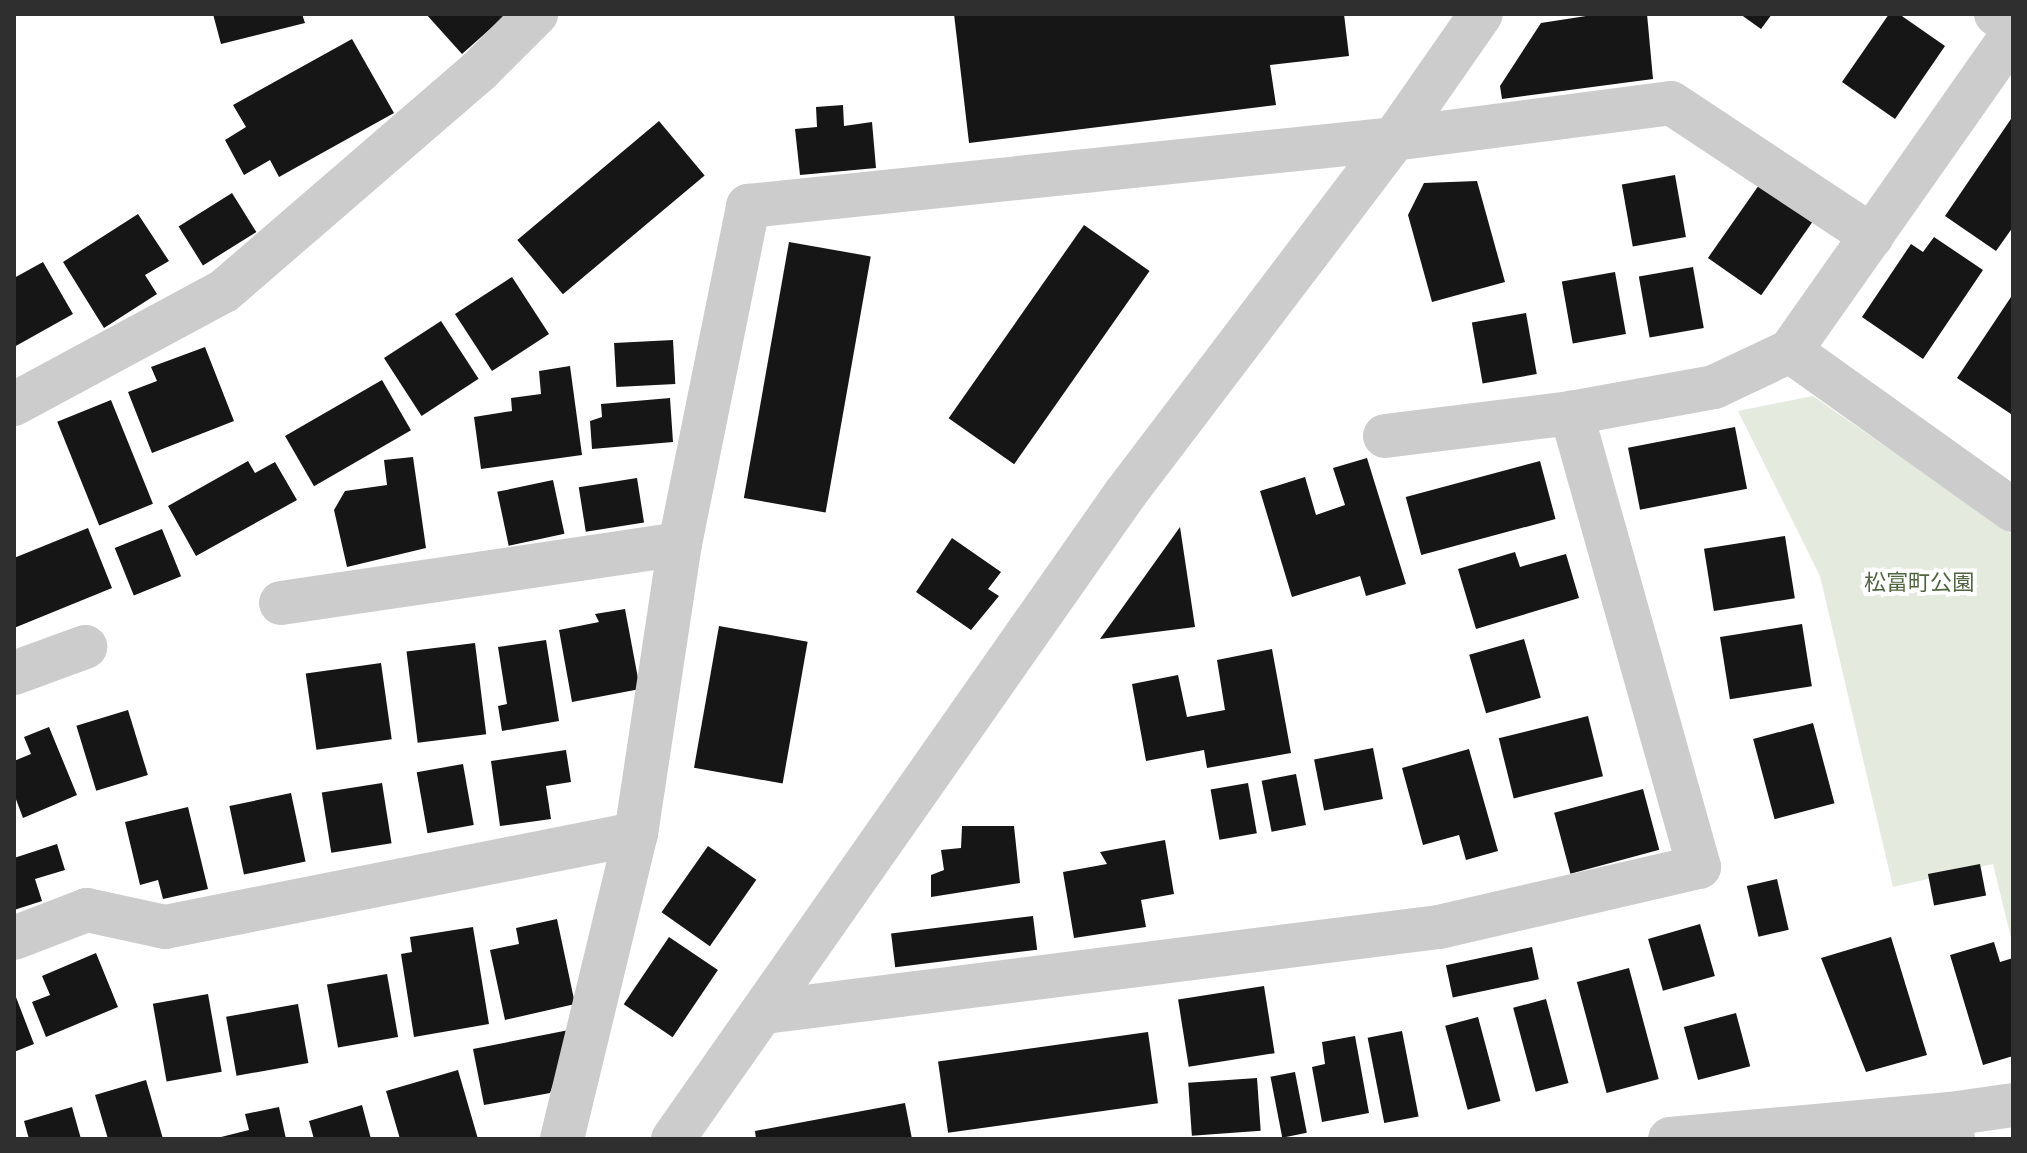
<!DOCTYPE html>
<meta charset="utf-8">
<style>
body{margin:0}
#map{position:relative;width:2027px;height:1153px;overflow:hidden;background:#fff;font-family:"Source Sans 3","Noto Sans JP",sans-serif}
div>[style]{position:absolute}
.green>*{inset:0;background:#e4eade}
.building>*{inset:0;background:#161616;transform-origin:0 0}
.minor>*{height:44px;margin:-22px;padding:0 22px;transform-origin:22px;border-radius:22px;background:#ccc}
.tertiary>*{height:44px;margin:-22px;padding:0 22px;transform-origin:22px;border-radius:22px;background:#ccc}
span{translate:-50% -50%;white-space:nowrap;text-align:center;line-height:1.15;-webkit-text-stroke:8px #fff;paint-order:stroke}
.park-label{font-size:22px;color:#516541}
.frame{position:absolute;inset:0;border:16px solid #2f2f2f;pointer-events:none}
</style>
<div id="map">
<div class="green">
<div style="clip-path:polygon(1813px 396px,2013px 535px,2013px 946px,1993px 864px,1893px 887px,1820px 576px,1738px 411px)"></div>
</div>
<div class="building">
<div style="clip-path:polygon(213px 14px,302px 14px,305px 23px,221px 44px)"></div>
<div style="clip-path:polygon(426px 14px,507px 14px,462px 54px)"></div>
<div style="clip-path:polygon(954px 14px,1344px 14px,1349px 56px,1270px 65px,1276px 105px,969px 143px)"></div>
<div style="clip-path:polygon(1599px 14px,1647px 14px,1653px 79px,1502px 99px,1500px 86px,1541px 23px)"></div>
<div style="clip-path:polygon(1740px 14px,1772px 14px,1761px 29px)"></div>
<div style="clip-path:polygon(1889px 14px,1899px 14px,1945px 46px,1895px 119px,1842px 82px)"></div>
<div style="clip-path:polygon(352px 39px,394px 113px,279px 177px,270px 160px,244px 175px,225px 140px,246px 127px,233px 105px)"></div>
<div style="clip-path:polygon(843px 105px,844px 126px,872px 122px,876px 168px,800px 175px,795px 129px,817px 127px,816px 107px)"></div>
<div style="clip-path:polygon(2013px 116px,2013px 227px,1996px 251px,1945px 216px)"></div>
<div style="left:659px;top:121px;width:71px;height:185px;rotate:50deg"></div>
<div style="left:1675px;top:175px;width:63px;height:54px;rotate:80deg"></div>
<div style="clip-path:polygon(1477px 181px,1505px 282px,1432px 302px,1408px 215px,1424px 183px)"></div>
<div style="left:1759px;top:185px;width:65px;height:89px;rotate:35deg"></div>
<div style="left:232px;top:193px;width:46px;height:63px;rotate:58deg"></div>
<div style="clip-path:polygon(138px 214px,169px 261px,145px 275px,157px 294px,104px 328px,63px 262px)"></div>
<div style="left:1084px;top:225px;width:80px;height:236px;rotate:35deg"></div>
<div style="clip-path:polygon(1934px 237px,1983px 270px,1923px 359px,1862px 317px,1911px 244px,1923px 252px)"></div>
<div style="left:789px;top:242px;width:83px;height:260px;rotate:10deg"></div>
<div style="clip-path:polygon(43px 262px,73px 314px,14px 347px,14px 278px)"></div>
<div style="left:1693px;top:267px;width:62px;height:55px;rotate:80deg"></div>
<div style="left:1615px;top:272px;width:63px;height:54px;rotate:80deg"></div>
<div style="left:512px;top:277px;width:68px;height:68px;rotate:57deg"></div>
<div style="clip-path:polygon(2013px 294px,2013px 411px,2011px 414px,1957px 378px)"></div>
<div style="left:1526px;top:313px;width:62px;height:55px;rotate:80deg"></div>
<div style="left:441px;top:321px;width:69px;height:68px;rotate:57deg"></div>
<div style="left:673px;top:340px;width:44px;height:59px;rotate:87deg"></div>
<div style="clip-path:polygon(205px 347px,234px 421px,152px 453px,128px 392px,157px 381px,151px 367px)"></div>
<div style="clip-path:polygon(570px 366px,582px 455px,481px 469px,474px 417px,512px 411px,511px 398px,541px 394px,539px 371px)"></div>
<div style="left:382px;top:380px;width:58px;height:112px;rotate:60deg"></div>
<div style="clip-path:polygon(670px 398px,673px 442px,592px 449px,590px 421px,602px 417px,601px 404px)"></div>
<div style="left:111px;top:400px;width:112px;height:58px;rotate:68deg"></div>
<div style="left:1735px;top:427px;width:63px;height:109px;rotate:79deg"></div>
<div style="clip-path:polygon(413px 457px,426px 548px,347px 567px,334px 510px,345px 491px,387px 485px,384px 460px)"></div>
<div style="clip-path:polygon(1367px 458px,1406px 584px,1366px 596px,1360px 576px,1292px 597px,1260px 491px,1305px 477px,1316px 515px,1345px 505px,1333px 468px)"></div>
<div style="clip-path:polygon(248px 461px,255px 473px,275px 462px,297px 500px,196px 556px,168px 506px)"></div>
<div style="left:1540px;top:461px;width:60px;height:139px;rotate:75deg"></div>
<div style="left:637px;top:478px;width:45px;height:59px;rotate:81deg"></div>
<div style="left:553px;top:480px;width:55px;height:57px;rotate:78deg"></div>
<div style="clip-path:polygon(1180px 527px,1195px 627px,1100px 639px)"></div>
<div style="clip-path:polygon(88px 528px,112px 588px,14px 628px,14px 558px)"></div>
<div style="left:162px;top:529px;width:51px;height:51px;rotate:68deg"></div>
<div style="left:1785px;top:536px;width:63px;height:82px;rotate:81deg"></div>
<div style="clip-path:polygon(952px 538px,1001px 572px,988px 589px,999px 596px,971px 630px,916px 592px)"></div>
<div style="clip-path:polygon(1515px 552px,1520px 567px,1566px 554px,1579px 598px,1476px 629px,1458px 569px)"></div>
<div style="clip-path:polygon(625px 609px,640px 689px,572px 702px,559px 630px,599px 622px,595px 614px)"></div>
<div style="left:1802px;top:624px;width:63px;height:83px;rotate:81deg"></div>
<div style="left:719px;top:626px;width:90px;height:144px;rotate:10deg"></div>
<div style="left:1524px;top:639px;width:61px;height:57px;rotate:74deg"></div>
<div style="clip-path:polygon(546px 640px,559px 721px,502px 731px,498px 706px,507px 704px,498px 647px)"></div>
<div style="left:475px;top:643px;width:92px;height:69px;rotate:83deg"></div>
<div style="clip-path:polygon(1272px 649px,1291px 753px,1207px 768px,1204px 750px,1146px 761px,1132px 684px,1178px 675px,1187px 717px,1225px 710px,1217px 660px)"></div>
<div style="left:381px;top:663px;width:77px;height:76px;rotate:82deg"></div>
<div style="left:128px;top:710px;width:68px;height:54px;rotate:73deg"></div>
<div style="left:1588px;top:716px;width:62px;height:92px;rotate:76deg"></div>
<div style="left:1813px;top:723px;width:83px;height:62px;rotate:75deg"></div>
<div style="clip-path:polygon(49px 727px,77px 795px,23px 818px,14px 794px,14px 761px,31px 754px,24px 737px)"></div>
<div style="left:1373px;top:748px;width:52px;height:60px;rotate:79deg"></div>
<div style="clip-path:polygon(1469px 749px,1498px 851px,1466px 860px,1459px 835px,1423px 845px,1402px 768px)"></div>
<div style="clip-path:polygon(566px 750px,571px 782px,546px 786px,551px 819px,500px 826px,491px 761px)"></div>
<div style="left:463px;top:764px;width:62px;height:47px;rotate:80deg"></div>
<div style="left:1296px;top:774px;width:52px;height:35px;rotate:79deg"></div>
<div style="left:382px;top:783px;width:61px;height:61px;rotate:81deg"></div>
<div style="left:1248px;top:783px;width:51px;height:38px;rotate:80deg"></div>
<div style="left:1643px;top:789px;width:63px;height:92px;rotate:75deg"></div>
<div style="left:291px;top:793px;width:70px;height:63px;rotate:78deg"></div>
<div style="clip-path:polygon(188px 807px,208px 889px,163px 899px,158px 880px,140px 885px,125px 822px)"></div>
<div style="clip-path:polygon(962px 826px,1014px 826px,1020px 883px,931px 897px,931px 875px,944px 870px,941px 850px,961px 848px)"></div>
<div style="clip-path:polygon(1165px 840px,1174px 894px,1141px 900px,1146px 927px,1074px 938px,1063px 872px,1107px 864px,1100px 852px)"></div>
<div style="clip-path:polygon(57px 844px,65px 870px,35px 879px,42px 901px,14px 910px,14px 858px)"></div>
<div style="left:708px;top:846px;width:59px;height:81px;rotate:35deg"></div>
<div style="left:1980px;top:864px;width:32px;height:53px;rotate:79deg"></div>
<div style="left:1777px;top:879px;width:52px;height:31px;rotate:77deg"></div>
<div style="left:1033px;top:916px;width:34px;height:143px;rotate:83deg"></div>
<div style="clip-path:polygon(557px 919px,575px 1004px,505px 1020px,490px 950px,519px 944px,516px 928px)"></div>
<div style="left:1700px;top:924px;width:54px;height:54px;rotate:74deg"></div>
<div style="clip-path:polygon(473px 927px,489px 1024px,414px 1037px,401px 954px,412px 952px,410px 937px)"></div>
<div style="left:669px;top:937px;width:59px;height:81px;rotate:34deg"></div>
<div style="clip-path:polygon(1891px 937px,1927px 1055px,1866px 1072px,1821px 958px)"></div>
<div style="clip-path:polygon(1994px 942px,2000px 962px,2013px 958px,2013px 1056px,1983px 1065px,1950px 955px)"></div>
<div style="left:1532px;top:947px;width:33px;height:88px;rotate:78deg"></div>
<div style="clip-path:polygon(96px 953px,118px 1007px,46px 1037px,32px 1002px,50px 995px,42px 976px)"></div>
<div style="left:1629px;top:968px;width:115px;height:54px;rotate:75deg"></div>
<div style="left:387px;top:974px;width:64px;height:61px;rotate:80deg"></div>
<div style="left:1264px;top:986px;width:68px;height:87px;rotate:81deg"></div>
<div style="clip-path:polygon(14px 992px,34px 1044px,14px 1052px)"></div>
<div style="left:208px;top:994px;width:79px;height:56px;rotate:80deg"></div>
<div style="left:1546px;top:999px;width:87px;height:34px;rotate:75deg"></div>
<div style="left:298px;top:1004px;width:60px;height:73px;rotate:80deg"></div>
<div style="left:1736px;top:1013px;width:55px;height:54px;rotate:75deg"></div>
<div style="left:1478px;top:1017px;width:87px;height:34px;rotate:75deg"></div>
<div style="clip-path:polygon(574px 1029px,550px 1093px,484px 1105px,473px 1049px)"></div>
<div style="left:1402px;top:1031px;width:87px;height:35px;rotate:79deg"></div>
<div style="left:1148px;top:1032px;width:72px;height:212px;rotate:82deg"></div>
<div style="clip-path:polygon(1355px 1036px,1369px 1113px,1322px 1122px,1312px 1067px,1325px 1064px,1322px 1042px)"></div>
<div style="clip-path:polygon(458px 1070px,478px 1139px,400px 1139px,386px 1091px)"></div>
<div style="left:1295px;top:1072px;width:62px;height:25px;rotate:79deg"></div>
<div style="left:1257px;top:1078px;width:53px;height:69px;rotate:86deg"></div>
<div style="clip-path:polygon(146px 1080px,163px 1139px,108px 1139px,95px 1095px)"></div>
<div style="clip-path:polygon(905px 1103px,912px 1139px,756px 1139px,755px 1131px)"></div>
<div style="clip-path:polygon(362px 1105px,371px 1139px,314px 1139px,309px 1121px)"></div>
<div style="clip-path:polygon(72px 1107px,81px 1139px,29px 1139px,24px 1121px)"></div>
<div style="clip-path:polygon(279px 1107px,286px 1139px,213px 1139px,249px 1130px,245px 1114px)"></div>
</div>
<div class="minor">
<div style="left:2013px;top:34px;width:388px;rotate:125.1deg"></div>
<div style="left:1790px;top:351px;width:274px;rotate:35.5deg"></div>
<div style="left:14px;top:404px;width:238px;rotate:-28.3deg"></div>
<div style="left:224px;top:291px;width:337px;rotate:-40.8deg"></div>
<div style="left:479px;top:71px;width:81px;rotate:-45deg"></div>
<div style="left:1385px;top:436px;width:187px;rotate:-7deg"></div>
<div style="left:1571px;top:413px;width:145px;rotate:-10.3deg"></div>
<div style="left:1714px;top:387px;width:84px;rotate:-25.3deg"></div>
<div style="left:281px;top:603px;width:403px;rotate:-8.4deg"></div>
<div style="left:14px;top:673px;width:76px;rotate:-20.1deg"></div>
<div style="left:14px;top:938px;width:78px;rotate:-21deg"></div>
<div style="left:87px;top:910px;width:80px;rotate:12.3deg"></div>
<div style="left:165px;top:927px;width:480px;rotate:-11.2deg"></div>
<div style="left:765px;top:1012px;width:679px;rotate:-7.19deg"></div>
<div style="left:1439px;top:927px;width:267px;rotate:-13deg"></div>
<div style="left:1699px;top:867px;width:472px;rotate:-105.7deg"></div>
<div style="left:562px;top:1139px;width:314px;rotate:-76.4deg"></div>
<div style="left:636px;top:834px;width:293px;rotate:-81.4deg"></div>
<div style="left:680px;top:544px;width:345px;rotate:-78.6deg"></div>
<div style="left:748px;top:206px;width:649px;rotate:-5.92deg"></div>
<div style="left:1394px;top:139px;width:279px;rotate:-7.4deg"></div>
<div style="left:1671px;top:103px;width:241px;rotate:33.5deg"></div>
<div style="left:1670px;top:1139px;width:281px;rotate:-5.1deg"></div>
<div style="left:1953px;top:1139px;width:25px;rotate:-97deg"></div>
<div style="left:1950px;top:1114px;width:64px;rotate:-8.1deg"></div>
</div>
<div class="tertiary">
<div style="left:1996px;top:14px;width:21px;rotate:35deg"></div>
<div style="left:673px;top:1139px;width:788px;rotate:-54.98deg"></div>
<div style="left:1125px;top:494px;width:445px;rotate:-52.8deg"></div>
<div style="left:1394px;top:139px;width:152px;rotate:-55.2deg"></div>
</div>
<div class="park-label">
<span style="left:1919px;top:584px">松富町公園</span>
</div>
<div class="frame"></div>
</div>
